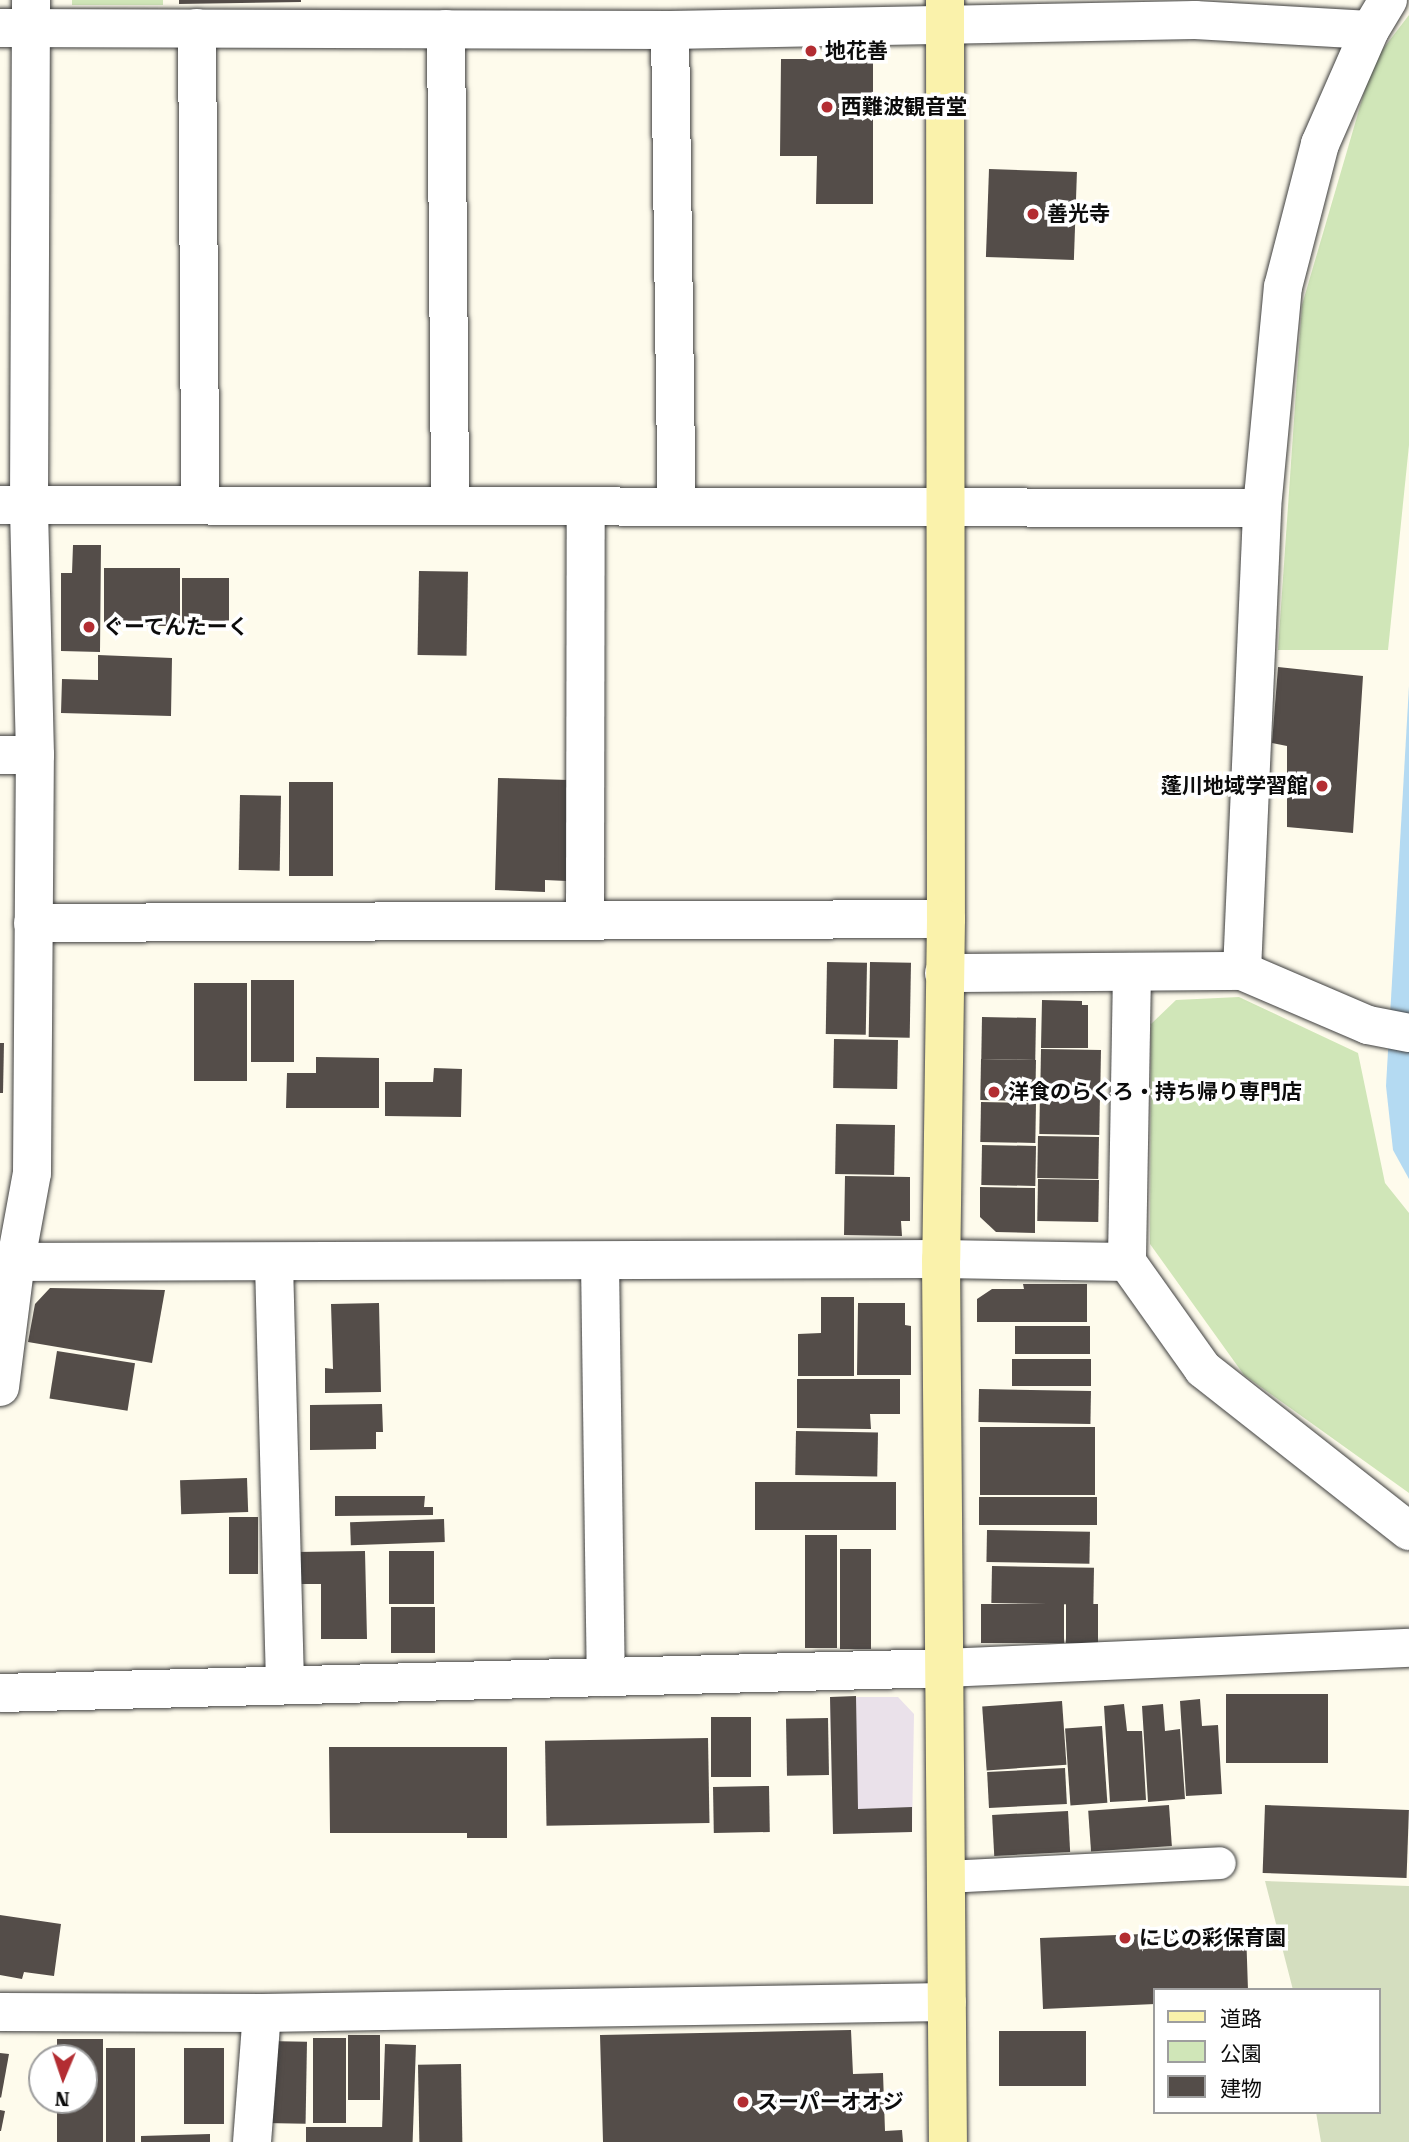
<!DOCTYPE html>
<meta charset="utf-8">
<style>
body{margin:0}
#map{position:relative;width:1409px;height:2142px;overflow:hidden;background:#fefbec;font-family:"Roboto Serif","Noto Sans JP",serif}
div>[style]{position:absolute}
.industrial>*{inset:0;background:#eae1ea}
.green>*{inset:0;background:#d0e6b8;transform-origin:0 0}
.cemetery>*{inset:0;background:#d4debf}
.water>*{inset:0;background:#b4daf2}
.building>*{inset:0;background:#544d49;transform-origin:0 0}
.roads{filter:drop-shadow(0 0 2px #3f3f3f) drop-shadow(0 0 2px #3f3f3f)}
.lane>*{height:32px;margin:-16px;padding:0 16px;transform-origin:16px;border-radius:16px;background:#fff}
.street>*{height:38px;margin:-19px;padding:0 19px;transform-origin:19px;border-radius:19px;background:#fff}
.secondary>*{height:38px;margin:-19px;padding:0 19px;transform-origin:19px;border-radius:19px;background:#faf2ab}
.dots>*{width:19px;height:19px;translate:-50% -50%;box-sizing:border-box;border:4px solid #fff;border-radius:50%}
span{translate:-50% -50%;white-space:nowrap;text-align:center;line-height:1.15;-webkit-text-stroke:7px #fff;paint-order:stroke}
.poi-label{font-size:21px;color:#0c0c0c;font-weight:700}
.left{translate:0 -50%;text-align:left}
.right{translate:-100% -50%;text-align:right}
.legend{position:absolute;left:1153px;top:1988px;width:228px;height:126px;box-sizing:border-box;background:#fff;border:2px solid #9e9e9e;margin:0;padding:9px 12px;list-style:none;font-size:21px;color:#0c0c0c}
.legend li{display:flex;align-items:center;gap:14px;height:35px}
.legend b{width:35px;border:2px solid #9e9e9e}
.north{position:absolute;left:28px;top:2044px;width:70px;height:70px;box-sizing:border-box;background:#fff;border:2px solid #9e9e9e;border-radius:50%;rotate:182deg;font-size:19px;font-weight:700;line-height:28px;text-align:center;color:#0c0c0c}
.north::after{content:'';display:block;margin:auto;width:24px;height:32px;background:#b32d32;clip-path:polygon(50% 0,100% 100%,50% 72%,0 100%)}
</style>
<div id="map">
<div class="industrial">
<div style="clip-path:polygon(830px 1697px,898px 1697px,914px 1714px,912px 1832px,833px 1834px)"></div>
</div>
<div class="green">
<div style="left:72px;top:0;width:91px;height:5px"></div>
<div style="clip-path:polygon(1409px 15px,1409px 445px,1388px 650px,1278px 650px,1302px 305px,1373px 62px)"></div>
<div style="clip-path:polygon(1239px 997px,1358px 1053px,1385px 1183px,1409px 1213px,1409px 1493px,1244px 1375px,1150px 1244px,1151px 1024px,1176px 1000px)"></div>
</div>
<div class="cemetery">
<div style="clip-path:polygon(1265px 1881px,1409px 1886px,1409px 2142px,1321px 2142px,1316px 2112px,1379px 2112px,1379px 1990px,1293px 1990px)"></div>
</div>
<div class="water">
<div style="clip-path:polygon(1409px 686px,1409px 1179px,1393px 1150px,1386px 1086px)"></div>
</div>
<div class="building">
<div style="clip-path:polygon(179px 0,301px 0,301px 2px,179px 4px)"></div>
<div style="clip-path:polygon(781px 59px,873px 59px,873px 204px,816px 204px,817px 156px,780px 156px)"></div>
<div style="left:989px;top:169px;width:88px;height:88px;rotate:2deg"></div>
<div style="clip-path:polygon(73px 545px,101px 545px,100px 652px,61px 651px,61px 573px,72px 573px)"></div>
<div style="left:104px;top:568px;width:76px;height:58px"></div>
<div style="left:419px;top:571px;width:49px;height:84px;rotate:1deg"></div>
<div style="left:182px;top:578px;width:47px;height:49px"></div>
<div style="clip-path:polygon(98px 655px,172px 658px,171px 716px,61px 713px,62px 679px,98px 680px)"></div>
<div style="clip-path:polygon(1278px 667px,1363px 676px,1353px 833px,1287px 827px,1287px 746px,1272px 743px)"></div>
<div style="clip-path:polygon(498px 778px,569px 780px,567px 881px,545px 880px,545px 892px,495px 890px)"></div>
<div style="left:289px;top:782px;width:44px;height:94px"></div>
<div style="left:240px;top:795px;width:41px;height:75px;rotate:1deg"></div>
<div style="left:827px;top:962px;width:40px;height:72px;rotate:1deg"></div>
<div style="left:870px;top:962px;width:41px;height:75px;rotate:1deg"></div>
<div style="left:251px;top:980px;width:43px;height:82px"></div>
<div style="left:194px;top:983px;width:53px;height:98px"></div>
<div style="clip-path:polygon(1042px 1000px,1082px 1001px,1082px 1005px,1088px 1005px,1088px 1048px,1041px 1048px)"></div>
<div style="left:982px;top:1017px;width:54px;height:42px;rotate:1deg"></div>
<div style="left:834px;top:1039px;width:64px;height:49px;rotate:1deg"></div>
<div style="clip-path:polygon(0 1043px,4px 1043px,3px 1093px,0 1093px)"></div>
<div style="left:1041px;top:1049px;width:60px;height:41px;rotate:1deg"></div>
<div style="clip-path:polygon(316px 1057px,379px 1058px,379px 1108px,286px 1108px,287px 1073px,316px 1073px)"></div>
<div style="left:981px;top:1059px;width:55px;height:41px;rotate:1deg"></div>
<div style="clip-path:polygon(434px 1068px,462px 1069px,461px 1117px,385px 1116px,385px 1082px,433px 1082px)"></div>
<div style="left:1040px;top:1093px;width:60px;height:41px;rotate:1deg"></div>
<div style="left:981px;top:1102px;width:55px;height:40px;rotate:1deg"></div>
<div style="left:836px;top:1124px;width:59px;height:50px;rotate:1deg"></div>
<div style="left:1038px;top:1136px;width:61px;height:42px;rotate:1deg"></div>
<div style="left:982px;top:1145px;width:54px;height:40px;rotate:1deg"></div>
<div style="clip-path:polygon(845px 1176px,910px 1177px,910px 1221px,901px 1221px,902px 1236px,844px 1235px)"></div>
<div style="left:1038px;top:1179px;width:61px;height:42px;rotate:1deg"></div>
<div style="clip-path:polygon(980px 1187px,1035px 1188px,1035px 1233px,996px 1232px,980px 1217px)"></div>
<div style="clip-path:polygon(1023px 1284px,1087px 1284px,1087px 1322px,977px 1322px,977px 1299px,992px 1289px,1024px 1289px)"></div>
<div style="clip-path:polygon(50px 1288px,165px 1290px,152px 1363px,28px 1342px,35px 1304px)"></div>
<div style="clip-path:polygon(821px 1297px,854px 1297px,854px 1376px,798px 1376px,798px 1334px,821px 1333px)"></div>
<div style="clip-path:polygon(379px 1303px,381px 1392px,325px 1393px,325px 1368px,333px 1369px,331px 1304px)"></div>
<div style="clip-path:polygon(858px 1303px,905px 1303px,905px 1325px,911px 1326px,911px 1375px,857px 1375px)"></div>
<div style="left:1015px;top:1326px;width:75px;height:28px"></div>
<div style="left:57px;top:1351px;width:79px;height:48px;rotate:9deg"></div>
<div style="left:1012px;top:1359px;width:79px;height:27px"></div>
<div style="clip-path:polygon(797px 1379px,900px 1379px,900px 1414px,870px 1414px,871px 1429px,797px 1428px)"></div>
<div style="left:979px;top:1389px;width:112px;height:33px;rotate:1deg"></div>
<div style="clip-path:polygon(382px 1404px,383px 1432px,376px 1432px,376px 1449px,310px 1450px,310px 1405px)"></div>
<div style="left:980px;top:1427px;width:115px;height:68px"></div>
<div style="left:796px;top:1431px;width:82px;height:44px;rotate:1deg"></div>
<div style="left:247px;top:1478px;width:34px;height:67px;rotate:88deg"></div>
<div style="left:755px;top:1482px;width:141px;height:48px"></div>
<div style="clip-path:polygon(335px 1496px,425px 1496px,424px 1507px,433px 1507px,433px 1515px,335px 1516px)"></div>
<div style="left:979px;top:1497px;width:118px;height:28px"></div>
<div style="left:229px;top:1517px;width:29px;height:57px"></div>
<div style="left:444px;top:1519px;width:23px;height:94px;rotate:88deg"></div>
<div style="left:987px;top:1530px;width:103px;height:32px;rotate:1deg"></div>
<div style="left:805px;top:1535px;width:32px;height:113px"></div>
<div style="left:840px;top:1549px;width:31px;height:100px"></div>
<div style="clip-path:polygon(365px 1551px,367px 1639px,321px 1639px,321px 1584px,297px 1584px,296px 1552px)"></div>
<div style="left:389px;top:1551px;width:45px;height:53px"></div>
<div style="left:992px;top:1566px;width:102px;height:37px;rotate:1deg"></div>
<div style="left:981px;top:1604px;width:83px;height:39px"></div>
<div style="left:1066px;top:1604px;width:32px;height:39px"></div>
<div style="left:391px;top:1607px;width:44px;height:46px"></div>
<div style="left:1226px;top:1694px;width:102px;height:69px"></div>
<div style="clip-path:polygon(856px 1696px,858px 1809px,912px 1807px,912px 1832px,833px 1834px,830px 1697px)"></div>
<div style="clip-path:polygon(1200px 1699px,1202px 1726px,1218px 1725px,1222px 1794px,1186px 1796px,1180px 1701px)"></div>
<div style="left:1062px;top:1701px;width:64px;height:80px;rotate:86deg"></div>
<div style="clip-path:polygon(1124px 1704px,1127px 1731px,1142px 1731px,1146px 1800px,1110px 1802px,1104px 1706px)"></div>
<div style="clip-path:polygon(1163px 1704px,1165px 1731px,1180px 1729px,1185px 1799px,1148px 1802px,1142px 1706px)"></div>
<div style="left:711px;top:1717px;width:40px;height:60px"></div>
<div style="left:828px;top:1718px;width:57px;height:42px;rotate:89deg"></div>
<div style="left:1102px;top:1726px;width:77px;height:37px;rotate:86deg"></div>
<div style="left:708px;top:1738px;width:85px;height:163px;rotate:89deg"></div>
<div style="clip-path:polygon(329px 1747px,507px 1747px,507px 1838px,467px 1838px,467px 1833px,330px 1833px)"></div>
<div style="left:1065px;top:1768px;width:36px;height:78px;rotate:87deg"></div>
<div style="left:769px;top:1786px;width:46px;height:56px;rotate:89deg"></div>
<div style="left:1169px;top:1805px;width:41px;height:81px;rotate:86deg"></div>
<div style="left:1265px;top:1805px;width:144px;height:68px;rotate:2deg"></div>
<div style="left:1068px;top:1811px;width:41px;height:76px;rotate:87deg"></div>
<div style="clip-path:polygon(0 1915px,61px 1924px,54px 1976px,24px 1972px,22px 1979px,0 1975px)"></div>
<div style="clip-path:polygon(1246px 1930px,1248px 1990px,1155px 1990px,1155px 2004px,1043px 2009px,1040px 1938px)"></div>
<div style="clip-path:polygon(851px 2030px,853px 2074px,883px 2073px,885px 2131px,902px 2130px,903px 2142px,603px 2142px,600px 2035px)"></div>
<div style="left:999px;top:2031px;width:87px;height:55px"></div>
<div style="left:348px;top:2035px;width:32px;height:65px"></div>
<div style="left:313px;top:2038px;width:33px;height:85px"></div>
<div style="clip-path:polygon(57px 2039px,103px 2039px,103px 2142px,57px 2142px,57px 2100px,84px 2100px,84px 2058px,57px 2058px)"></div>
<div style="left:266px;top:2041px;width:41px;height:82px;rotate:1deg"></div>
<div style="left:385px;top:2044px;width:31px;height:98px;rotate:2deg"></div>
<div style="left:106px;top:2048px;width:29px;height:94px"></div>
<div style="left:184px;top:2048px;width:40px;height:76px"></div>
<div style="clip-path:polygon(0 2053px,9px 2054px,1px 2098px,0 2097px)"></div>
<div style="left:461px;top:2064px;width:78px;height:43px;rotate:89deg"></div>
<div style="clip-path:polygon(0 2110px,5px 2111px,1px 2131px,0 2131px)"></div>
<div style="left:384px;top:2127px;width:15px;height:78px;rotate:90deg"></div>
<div style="clip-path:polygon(210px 2134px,210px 2142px,141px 2142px,141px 2136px)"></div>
</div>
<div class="roads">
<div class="lane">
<div style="left:947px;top:1877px;width:273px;rotate:-2.9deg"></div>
</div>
<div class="street">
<div style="left:0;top:28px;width:670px;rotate:0.17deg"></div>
<div style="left:670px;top:30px;width:525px;rotate:-1.09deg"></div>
<div style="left:1195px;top:20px;width:175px;rotate:3.3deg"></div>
<div style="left:197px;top:28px;width:477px;rotate:89.6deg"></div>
<div style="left:446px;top:29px;width:477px;rotate:89.5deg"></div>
<div style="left:670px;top:30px;width:477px;rotate:89.2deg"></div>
<div style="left:0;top:505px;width:1262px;rotate:0.14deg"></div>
<div style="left:0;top:755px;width:35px"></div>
<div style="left:585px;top:918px;width:412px;rotate:-89.9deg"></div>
<div style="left:33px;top:923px;width:913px;rotate:-0.25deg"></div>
<div style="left:1242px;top:971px;width:463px;rotate:-87.5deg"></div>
<div style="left:1262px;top:508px;width:222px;rotate:-84.6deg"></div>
<div style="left:1283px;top:287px;width:148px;rotate:-75.5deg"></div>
<div style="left:1320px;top:144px;width:124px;rotate:-66.3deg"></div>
<div style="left:1370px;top:30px;width:35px;rotate:-59deg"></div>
<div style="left:1132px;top:972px;width:290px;rotate:91deg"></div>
<div style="left:1127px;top:1262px;width:131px;rotate:54.6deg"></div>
<div style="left:1203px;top:1369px;width:262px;rotate:38.2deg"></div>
<div style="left:944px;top:973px;width:298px;rotate:-0.4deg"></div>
<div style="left:1242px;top:971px;width:137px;rotate:23.2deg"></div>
<div style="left:1368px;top:1025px;width:42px;rotate:11deg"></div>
<div style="left:0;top:1262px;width:941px;rotate:-0.18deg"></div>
<div style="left:941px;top:1259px;width:186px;rotate:0.9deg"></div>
<div style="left:600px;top:1262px;width:415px;rotate:89.2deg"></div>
<div style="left:274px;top:1263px;width:422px;rotate:88.5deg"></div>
<div style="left:0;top:1387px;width:128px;rotate:-82.8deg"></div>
<div style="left:16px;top:1260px;width:88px;rotate:-79.6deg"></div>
<div style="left:32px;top:1173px;width:418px;rotate:-89.6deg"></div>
<div style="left:35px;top:755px;width:250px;rotate:-91.4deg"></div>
<div style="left:29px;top:505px;width:505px;rotate:-89.77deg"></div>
<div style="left:0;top:1693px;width:946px;rotate:-1.51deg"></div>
<div style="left:946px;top:1668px;width:463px;rotate:-2.5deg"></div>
<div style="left:0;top:2012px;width:262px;rotate:0.2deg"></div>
<div style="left:262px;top:2013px;width:685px;rotate:-0.92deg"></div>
<div style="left:252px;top:2142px;width:129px;rotate:-85.6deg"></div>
</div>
<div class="secondary">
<div style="left:945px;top:0;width:919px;rotate:89.94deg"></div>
<div style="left:946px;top:919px;width:340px;rotate:90.8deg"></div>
<div style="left:941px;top:1259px;width:883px;rotate:89.55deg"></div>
</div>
</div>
<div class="dots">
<div style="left:811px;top:51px;background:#b32d32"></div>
<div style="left:827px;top:107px;background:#b32d32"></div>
<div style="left:1033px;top:214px;background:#b32d32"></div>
<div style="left:89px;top:627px;background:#b32d32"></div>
<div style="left:1322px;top:786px;background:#b32d32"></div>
<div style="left:994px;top:1092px;background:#b32d32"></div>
<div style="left:1125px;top:1938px;background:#b32d32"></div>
<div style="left:743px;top:2102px;background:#b32d32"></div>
</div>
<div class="poi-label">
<span class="left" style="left:825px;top:51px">地花善</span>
<span class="left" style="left:841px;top:107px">西難波観音堂</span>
<span class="left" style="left:1047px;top:214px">善光寺</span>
<span class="left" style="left:103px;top:627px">ぐーてんたーく</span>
<span class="right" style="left:1308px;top:786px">蓬川地域学習館</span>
<span class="left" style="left:1008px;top:1092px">洋食のらくろ・持ち帰り専門店</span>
<span class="left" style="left:1139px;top:1938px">にじの彩保育園</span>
<span class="left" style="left:757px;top:2102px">スーパーオオジ</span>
</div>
<ul class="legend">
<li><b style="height:9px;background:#faf2ab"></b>道路</li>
<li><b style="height:19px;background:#d0e6b8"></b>公園</li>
<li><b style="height:19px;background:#544d49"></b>建物</li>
</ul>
<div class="north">N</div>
</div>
